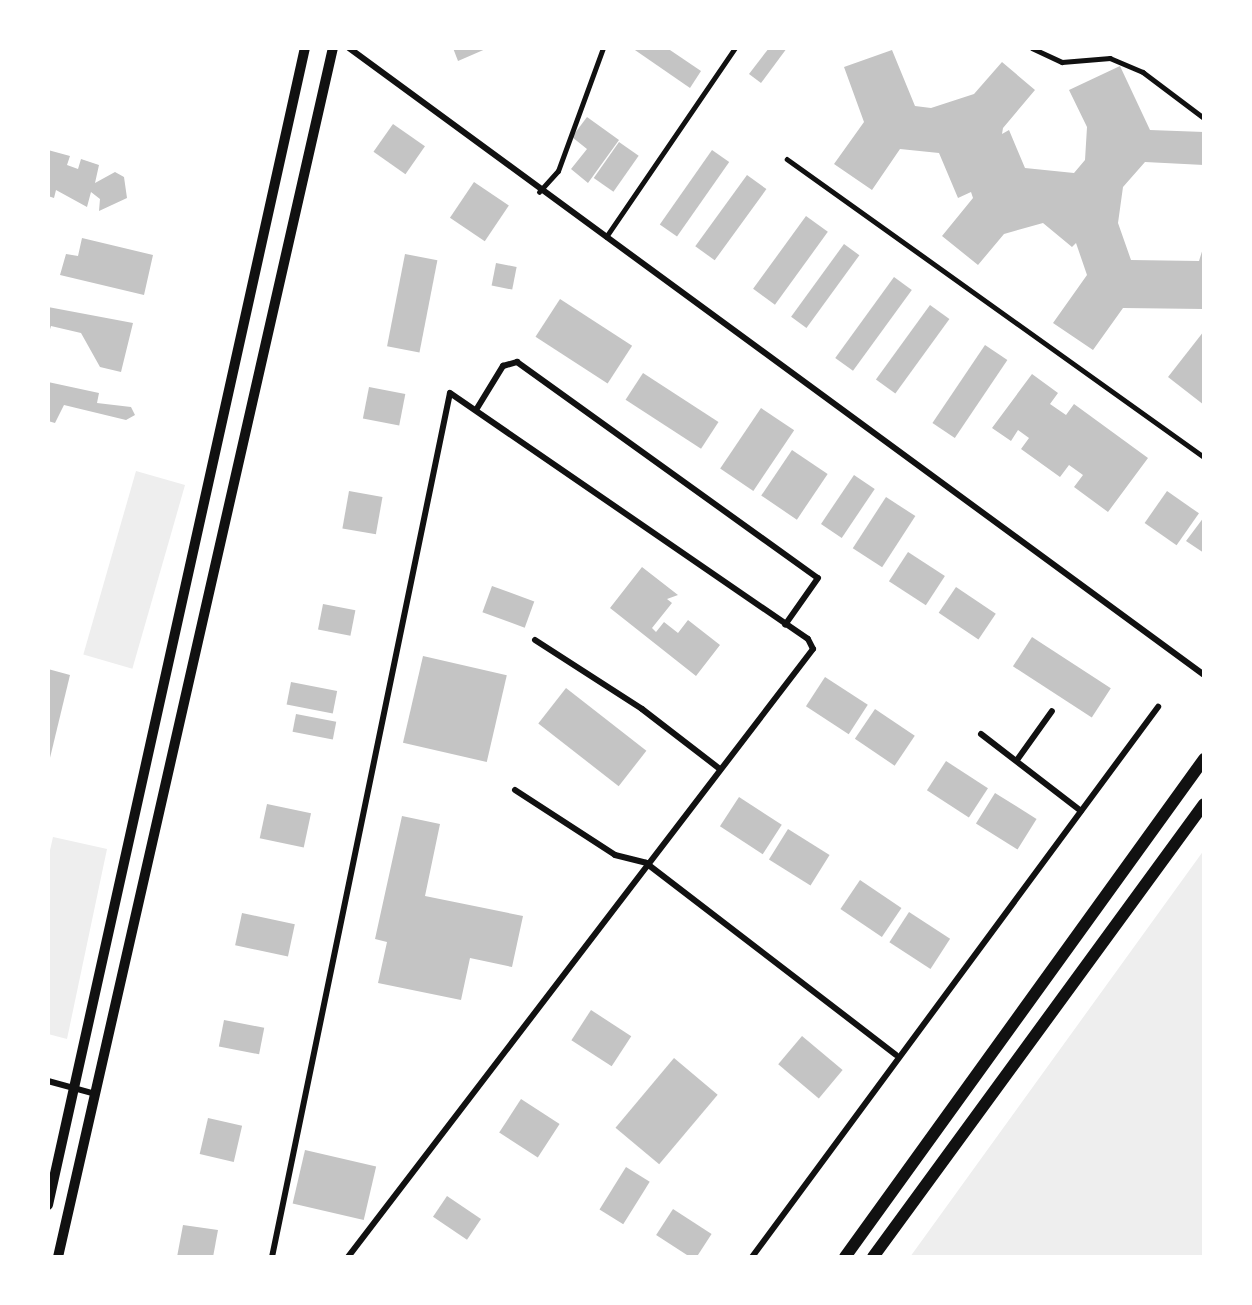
<!DOCTYPE html>
<style>
body{margin:0}
#map{position:relative;width:1252px;height:1305px;overflow:hidden;background:#fff;font-family:"Golos Text",sans-serif}
div>[style]{position:absolute}
.green>*{inset:0;background:#eee;transform-origin:0 0}
.building>*{inset:0;background:#c4c4c4;transform-origin:0 0}
.service>*{height:4.5px;margin:-2.25px;padding:0 2.25px;transform-origin:2.25px;border-radius:2.25px;background:#111}
.minor>*{height:6px;margin:-3px;padding:0 3px;transform-origin:3px;border-radius:3px;background:#111}
.tertiary>*{height:10px;margin:-5px;padding:0 5px;transform-origin:5px;border-radius:5px;background:#111}
.secondary>*{height:12px;margin:-6px;padding:0 6px;transform-origin:6px;border-radius:6px;background:#111}
span{translate:-50% -50%;white-space:nowrap;text-align:center;line-height:1.15;-webkit-text-stroke:5px #fff;paint-order:stroke}
.frame{position:absolute;inset:0;border:50px solid #fff;pointer-events:none}
</style>
<div id="map">
<div class="green">
<div style="left:136px;top:471px;width:51px;height:191px;rotate:16deg"></div>
<div style="clip-path:polygon(53px 837px,107px 849px,67px 1039px,48px 1034px,48px 859px)"></div>
<div style="clip-path:polygon(1204px 850px,1204px 1257px,910px 1257px,1139px 940px)"></div>
</div>
<div class="building">
<div style="clip-path:polygon(453px 48px,488px 48px,458px 61px)"></div>
<div style="clip-path:polygon(632px 48px,667px 48px,701px 71px,690px 88px)"></div>
<div style="clip-path:polygon(769px 48px,787px 48px,761px 83px,749px 74px)"></div>
<div style="clip-path:polygon(892px 50px,915px 106px,931px 108px,974px 94px,1002px 62px,1035px 90px,1003px 128px,1002px 134px,1009px 130px,1025px 168px,1074px 173px,1085px 160px,1087px 127px,1069px 90px,1120px 66px,1150px 130px,1204px 132px,1204px 165px,1145px 162px,1123px 187px,1118px 223px,1131px 260px,1199px 261px,1204px 245px,1204px 309px,1123px 308px,1093px 350px,1053px 323px,1087px 275px,1076px 243px,1072px 247px,1043px 223px,1004px 234px,978px 265px,942px 236px,973px 198px,971px 192px,958px 198px,939px 153px,900px 149px,872px 190px,834px 164px,864px 122px,844px 67px)"></div>
<div style="clip-path:polygon(587px 117px,619px 140px,588px 183px,571px 169px,587px 149px,572px 137px)"></div>
<div style="left:393px;top:124px;width:39px;height:34px;rotate:35deg"></div>
<div style="left:619px;top:142px;width:24px;height:44px;rotate:35deg"></div>
<div style="clip-path:polygon(48px 150px,70px 156px,67px 165px,78px 169px,81px 159px,99px 165px,95px 183px,115px 172px,124px 177px,127px 198px,99px 211px,100px 199px,91px 192px,87px 207px,56px 190px,54px 198px,48px 196px)"></div>
<div style="left:712px;top:150px;width:21px;height:91px;rotate:35deg"></div>
<div style="left:747px;top:175px;width:24px;height:88px;rotate:36deg"></div>
<div style="left:474px;top:182px;width:42px;height:43px;rotate:34deg"></div>
<div style="left:806px;top:216px;width:27px;height:90px;rotate:36deg"></div>
<div style="clip-path:polygon(82px 238px,153px 255px,144px 295px,60px 275px,66px 254px,78px 256px)"></div>
<div style="left:844px;top:244px;width:19px;height:90px;rotate:36deg"></div>
<div style="left:405px;top:254px;width:33px;height:94px;rotate:11deg"></div>
<div style="left:496px;top:263px;width:21px;height:23px;rotate:11deg"></div>
<div style="left:894px;top:277px;width:22px;height:100px;rotate:36deg"></div>
<div style="left:560px;top:299px;width:86px;height:45px;rotate:33deg"></div>
<div style="left:930px;top:305px;width:24px;height:92px;rotate:36deg"></div>
<div style="clip-path:polygon(48px 307px,133px 323px,121px 372px,100px 367px,81px 333px,51px 326px,48px 336px)"></div>
<div style="clip-path:polygon(1204px 331px,1204px 405px,1168px 377px)"></div>
<div style="left:985px;top:345px;width:27px;height:94px;rotate:34deg"></div>
<div style="left:643px;top:373px;width:90px;height:32px;rotate:33deg"></div>
<div style="clip-path:polygon(1032px 374px,1058px 393px,1050px 404px,1066px 415px,1074px 404px,1148px 458px,1108px 512px,1074px 487px,1083px 475px,1069px 465px,1060px 477px,1021px 449px,1029px 438px,1018px 430px,1011px 441px,992px 428px)"></div>
<div style="clip-path:polygon(48px 382px,99px 393px,97px 403px,131px 407px,135px 415px,126px 420px,64px 405px,55px 423px,48px 421px)"></div>
<div style="left:369px;top:387px;width:37px;height:32px;rotate:11deg"></div>
<div style="left:761px;top:408px;width:40px;height:73px;rotate:34deg"></div>
<div style="left:792px;top:450px;width:43px;height:55px;rotate:34deg"></div>
<div style="left:854px;top:475px;width:25px;height:59px;rotate:34deg"></div>
<div style="left:349px;top:491px;width:34px;height:38px;rotate:10deg"></div>
<div style="left:1167px;top:491px;width:39px;height:39px;rotate:35deg"></div>
<div style="left:886px;top:497px;width:35px;height:61px;rotate:33deg"></div>
<div style="clip-path:polygon(1204px 517px,1204px 553px,1186px 541px)"></div>
<div style="left:908px;top:552px;width:44px;height:35px;rotate:33deg"></div>
<div style="clip-path:polygon(642px 567px,678px 595px,667px 599px,672px 603px,652px 628px,656px 632px,664px 622px,678px 633px,688px 620px,720px 645px,696px 676px,610px 608px)"></div>
<div style="left:492px;top:586px;width:45px;height:28px;rotate:20deg"></div>
<div style="left:956px;top:587px;width:48px;height:31px;rotate:34deg"></div>
<div style="left:323px;top:604px;width:33px;height:26px;rotate:11deg"></div>
<div style="left:1032px;top:637px;width:94px;height:35px;rotate:33deg"></div>
<div style="left:423px;top:656px;width:86px;height:89px;rotate:13deg"></div>
<div style="clip-path:polygon(48px 669px,70px 675px,49px 762px,48px 761px)"></div>
<div style="left:825px;top:677px;width:51px;height:35px;rotate:33deg"></div>
<div style="left:291px;top:682px;width:47px;height:23px;rotate:11deg"></div>
<div style="left:566px;top:688px;width:102px;height:45px;rotate:38deg"></div>
<div style="left:875px;top:709px;width:48px;height:36px;rotate:34deg"></div>
<div style="left:296px;top:714px;width:41px;height:18px;rotate:11deg"></div>
<div style="left:946px;top:761px;width:50px;height:35px;rotate:33deg"></div>
<div style="left:995px;top:793px;width:49px;height:36px;rotate:32deg"></div>
<div style="left:739px;top:797px;width:51px;height:35px;rotate:33deg"></div>
<div style="left:267px;top:804px;width:45px;height:35px;rotate:12deg"></div>
<div style="clip-path:polygon(402px 816px,440px 824px,425px 896px,523px 916px,512px 967px,470px 958px,461px 1000px,378px 983px,387px 942px,375px 939px)"></div>
<div style="left:788px;top:829px;width:49px;height:36px;rotate:32deg"></div>
<div style="left:860px;top:880px;width:50px;height:35px;rotate:34deg"></div>
<div style="left:909px;top:912px;width:49px;height:36px;rotate:33deg"></div>
<div style="left:242px;top:913px;width:54px;height:33px;rotate:12deg"></div>
<div style="left:591px;top:1010px;width:48px;height:36px;rotate:33deg"></div>
<div style="left:224px;top:1020px;width:41px;height:27px;rotate:11deg"></div>
<div style="left:802px;top:1036px;width:53px;height:37px;rotate:40deg"></div>
<div style="left:674px;top:1058px;width:57px;height:91px;rotate:40deg"></div>
<div style="left:521px;top:1099px;width:46px;height:40px;rotate:33deg"></div>
<div style="left:208px;top:1118px;width:35px;height:37px;rotate:13deg"></div>
<div style="left:305px;top:1150px;width:73px;height:55px;rotate:13deg"></div>
<div style="left:626px;top:1167px;width:28px;height:50px;rotate:32deg"></div>
<div style="left:447px;top:1196px;width:41px;height:25px;rotate:34deg"></div>
<div style="left:673px;top:1209px;width:46px;height:31px;rotate:33deg"></div>
<div style="clip-path:polygon(183px 1225px,218px 1230px,213px 1257px,177px 1257px)"></div>
</div>
<div class="service">
<div style="left:1032px;top:48px;width:33px;rotate:25deg"></div>
<div style="left:1062px;top:62px;width:48px;rotate:-4.8deg"></div>
<div style="left:1110px;top:58px;width:36px;rotate:23deg"></div>
<div style="left:1143px;top:72px;width:76px;rotate:37deg"></div>
<div style="left:787px;top:159px;width:513px;rotate:35.55deg"></div>
<div style="left:539px;top:192px;width:28px;rotate:-48deg"></div>
<div style="left:558px;top:171px;width:131px;rotate:-69.9deg"></div>
<div style="left:606px;top:237px;width:229px;rotate:-55.7deg"></div>
</div>
<div class="minor">
<div style="left:349px;top:48px;width:1060px;rotate:36.25deg"></div>
<div style="left:476px;top:410px;width:52px;rotate:-58.5deg"></div>
<div style="left:503px;top:366px;width:15px;rotate:-16deg"></div>
<div style="left:517px;top:362px;width:370px;rotate:35.7deg"></div>
<div style="left:818px;top:578px;width:57px;rotate:125.1deg"></div>
<div style="left:535px;top:640px;width:127px;rotate:32.8deg"></div>
<div style="left:642px;top:709px;width:98px;rotate:37.6deg"></div>
<div style="left:981px;top:734px;width:126px;rotate:37.6deg"></div>
<div style="left:1017px;top:760px;width:60px;rotate:-54.5deg"></div>
<div style="left:515px;top:790px;width:119px;rotate:33deg"></div>
<div style="left:615px;top:855px;width:32px;rotate:14deg"></div>
<div style="left:646px;top:863px;width:315px;rotate:37.5deg"></div>
<div style="left:48px;top:1081px;width:46px;rotate:15.3deg"></div>
<div style="left:272px;top:1257px;width:882px;rotate:-78.36deg"></div>
<div style="left:450px;top:393px;width:434px;rotate:34.5deg"></div>
<div style="left:808px;top:639px;width:11px;rotate:63deg"></div>
<div style="left:813px;top:649px;width:765px;rotate:127.41deg"></div>
<div style="left:752px;top:1257px;width:684px;rotate:-53.57deg"></div>
</div>
<div class="tertiary">
<div style="left:48px;top:1205px;width:1185px;rotate:-77.48deg"></div>
<div style="left:58px;top:1257px;width:1240px;rotate:-77.19deg"></div>
</div>
<div class="secondary">
<div style="left:845px;top:1257px;width:614px;rotate:-54.21deg"></div>
<div style="left:873px;top:1257px;width:561px;rotate:-53.84deg"></div>
</div>
<div class="frame"></div>
</div>
